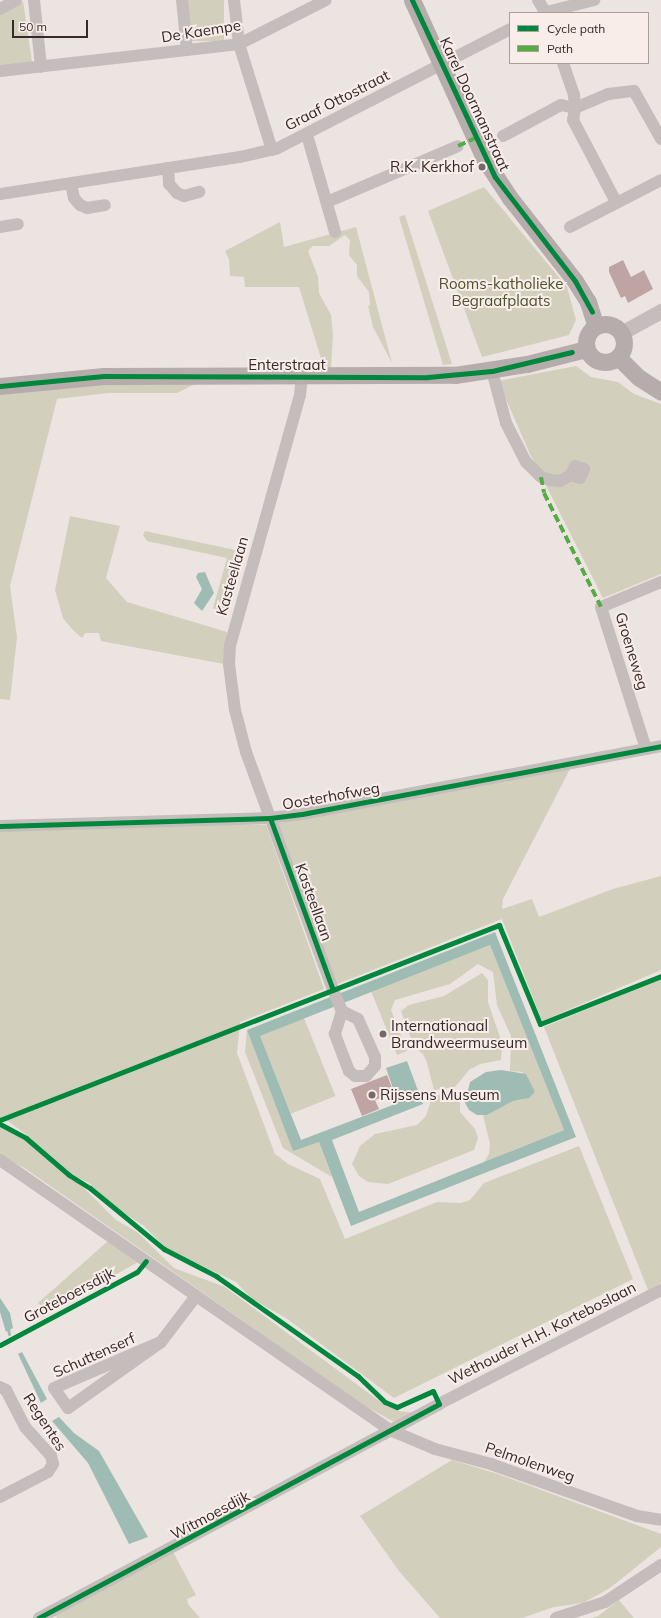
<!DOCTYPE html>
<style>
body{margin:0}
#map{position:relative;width:661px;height:1618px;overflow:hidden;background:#ece4e1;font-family:Mulish,sans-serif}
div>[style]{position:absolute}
.green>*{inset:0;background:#d2cfbc;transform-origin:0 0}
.water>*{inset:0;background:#9fbcb4}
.stream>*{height:3px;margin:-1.5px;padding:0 1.5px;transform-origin:1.5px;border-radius:1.5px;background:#9fbcb4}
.building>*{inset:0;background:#bea5a4}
.minor>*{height:12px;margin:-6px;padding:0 6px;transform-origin:6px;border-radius:6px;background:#c5bdbb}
.tertiary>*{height:15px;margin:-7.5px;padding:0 7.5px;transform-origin:7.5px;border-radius:7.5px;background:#c5bdbb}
.secondary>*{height:17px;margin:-8.5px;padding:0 8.5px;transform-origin:8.5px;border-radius:8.5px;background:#b6acab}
.secondary>.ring{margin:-8.5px;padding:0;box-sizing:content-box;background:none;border:17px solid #b6acab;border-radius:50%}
.quiet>*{height:4px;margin-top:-2px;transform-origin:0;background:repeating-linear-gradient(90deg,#55ab44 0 8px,transparent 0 12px)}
.cycleway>*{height:5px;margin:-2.5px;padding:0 2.5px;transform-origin:2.5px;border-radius:2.5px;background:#00873e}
.dots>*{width:11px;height:11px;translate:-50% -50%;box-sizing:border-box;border:2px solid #f8ede9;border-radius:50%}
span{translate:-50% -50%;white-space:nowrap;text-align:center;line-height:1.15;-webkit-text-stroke:4px #f8ede9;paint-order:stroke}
.street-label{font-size:15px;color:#362929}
.poi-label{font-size:15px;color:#362929}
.right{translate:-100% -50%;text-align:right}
.left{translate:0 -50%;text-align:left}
.park-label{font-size:15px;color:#4e522e}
.legend{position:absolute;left:509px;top:12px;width:140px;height:52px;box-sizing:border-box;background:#f8ede9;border:1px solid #aa9f9c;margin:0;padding:5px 7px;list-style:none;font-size:12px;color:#362929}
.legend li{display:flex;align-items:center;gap:8px;height:20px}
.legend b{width:20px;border:1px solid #aa9f9c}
.scale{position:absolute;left:12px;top:20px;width:76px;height:18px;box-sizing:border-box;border:2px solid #362929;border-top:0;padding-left:5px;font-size:12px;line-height:14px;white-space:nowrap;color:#362929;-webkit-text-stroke:3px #f8ede9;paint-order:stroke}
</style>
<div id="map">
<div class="green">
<div style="left:184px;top:0;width:40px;height:41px"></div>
<div style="clip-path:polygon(23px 1px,32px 62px,0 66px,0 15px)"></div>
<div style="clip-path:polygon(484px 187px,567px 287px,576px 320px,569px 335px,482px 357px,428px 211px)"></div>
<div style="clip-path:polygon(405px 215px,452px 364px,443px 365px,399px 217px)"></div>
<div style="clip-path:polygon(280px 222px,284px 247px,356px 227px,392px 363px,373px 327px,368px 306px,370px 305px,369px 292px,357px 276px,357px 265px,349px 255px,350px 240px,345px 235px,329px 246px,313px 246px,308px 251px,318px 277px,319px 293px,331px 315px,333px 335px,331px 368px,324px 368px,299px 287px,245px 287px,244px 277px,230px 276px,229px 259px,225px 251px)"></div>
<div style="clip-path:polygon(576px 366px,591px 377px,618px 382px,634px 394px,661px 404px,661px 574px,603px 598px,530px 454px,498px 381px)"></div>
<div style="clip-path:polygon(107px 384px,195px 384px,177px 393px,108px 393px,57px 399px,10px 586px,17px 637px,10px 700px,0 699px,0 395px)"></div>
<div style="clip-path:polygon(70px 516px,120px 526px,106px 578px,127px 602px,227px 632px,224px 664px,101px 641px,99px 633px,85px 633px,82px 638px,72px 629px,63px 618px,55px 590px)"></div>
<div style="clip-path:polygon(145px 531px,240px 551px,223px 613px,213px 608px,227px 558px,147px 541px,143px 535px)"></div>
<div style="clip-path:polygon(570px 769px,503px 899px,502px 909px,532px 899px,539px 917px,613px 889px,661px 876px,661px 970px,542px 1021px,502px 919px,335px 985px,275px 824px)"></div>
<div style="clip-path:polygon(109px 823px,266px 825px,324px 989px,240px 1022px,237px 1053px,275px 1154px,288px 1164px,320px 1179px,345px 1239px,437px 1202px,461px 1203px,470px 1200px,484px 1183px,579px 1146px,633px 1279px,394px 1398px,286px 1318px,252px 1299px,236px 1282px,167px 1249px,144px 1226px,118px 1209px,89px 1183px,66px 1172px,28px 1136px,8px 1121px,0 1123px,0 828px)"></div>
<div style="clip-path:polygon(490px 945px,564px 1130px,484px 1162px,489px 1154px,490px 1144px,483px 1115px,513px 1101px,529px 1098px,535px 1092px,522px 1072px,510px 1071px,511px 1036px,497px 1005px,493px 972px,478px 964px,450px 984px,395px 1000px,391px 1010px,407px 1051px,397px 1055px,371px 991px)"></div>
<div style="clip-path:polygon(482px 973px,488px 980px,488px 1002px,502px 1043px,501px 1060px,480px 1064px,469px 1070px,455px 1087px,434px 1090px,427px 1063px,423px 1054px,414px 1047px,401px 1011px,409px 1005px,444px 996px)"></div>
<div style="clip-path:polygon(661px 979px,661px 1283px,648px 1290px,544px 1027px)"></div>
<div style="left:304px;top:1018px;width:84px;height:48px;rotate:68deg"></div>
<div style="clip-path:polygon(247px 1030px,293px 1150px,319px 1142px,332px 1177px,283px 1148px,245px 1052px)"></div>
<div style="clip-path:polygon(446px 1093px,460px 1099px,460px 1112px,475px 1129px,478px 1138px,474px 1150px,388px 1184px,368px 1182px,359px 1176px,352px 1164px,360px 1146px,375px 1134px,417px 1125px,426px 1116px,432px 1097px)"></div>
<div style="clip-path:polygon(0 1126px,28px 1142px,80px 1184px,116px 1220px,137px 1232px,174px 1268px,225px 1287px,382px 1403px,399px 1411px,414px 1413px,396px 1423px,365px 1406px,26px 1169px,0 1155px)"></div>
<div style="clip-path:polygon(108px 1241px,138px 1262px,49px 1312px,38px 1303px)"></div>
<div style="clip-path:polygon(452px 1460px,498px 1474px,661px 1534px,661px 1547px,610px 1588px,583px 1603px,554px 1607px,522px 1618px,440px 1618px,399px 1571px,360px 1516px)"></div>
<div style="clip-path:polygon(172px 1550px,196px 1595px,187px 1599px,188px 1604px,200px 1618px,57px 1618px,54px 1614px)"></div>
<div style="clip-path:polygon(619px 1600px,634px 1618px,591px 1618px,598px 1616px)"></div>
</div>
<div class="water">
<div style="clip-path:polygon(205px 572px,214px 593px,202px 611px,194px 603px,202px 589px,196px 577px,198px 573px)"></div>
<div style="clip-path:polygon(evenodd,495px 932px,576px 1137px,351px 1226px,319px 1142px,293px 1151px,247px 1030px,495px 932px,490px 945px,564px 1130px,359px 1212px,332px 1140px,423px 1104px,407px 1061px,386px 1068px,398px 1103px,301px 1140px,260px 1036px,490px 945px)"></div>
<div style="clip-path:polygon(501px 1070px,526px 1074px,535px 1092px,529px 1098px,513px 1101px,487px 1115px,477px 1115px,469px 1110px,465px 1103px,470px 1082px,486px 1072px)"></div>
<div style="clip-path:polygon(0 1298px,10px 1313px,13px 1328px,6px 1332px,0 1312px)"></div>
<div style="clip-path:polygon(22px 1352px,47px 1399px,41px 1403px,18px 1354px)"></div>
<div style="clip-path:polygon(59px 1417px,74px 1433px,99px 1451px,148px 1537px,129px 1544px,88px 1463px,52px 1421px)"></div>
</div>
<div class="stream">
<div style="left:8px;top:1327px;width:7px;rotate:82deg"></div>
</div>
<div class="building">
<div style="clip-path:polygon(623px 260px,631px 277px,644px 270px,653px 289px,628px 303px,625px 296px,621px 298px,609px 272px,609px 267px)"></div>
<div style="clip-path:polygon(387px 1075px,394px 1093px,375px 1100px,379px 1109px,362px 1116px,351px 1089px)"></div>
</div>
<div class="minor">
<div style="left:34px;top:0;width:67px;rotate:84deg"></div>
<div style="left:182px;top:0;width:50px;rotate:84.3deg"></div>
<div style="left:234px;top:0;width:44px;rotate:83.5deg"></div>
<div style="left:239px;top:44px;width:111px;rotate:72.7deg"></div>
<div style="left:538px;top:0;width:15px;rotate:58deg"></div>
<div style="left:0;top:9px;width:18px;rotate:-29deg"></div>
<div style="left:543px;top:13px;width:53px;rotate:-14.3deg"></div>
<div style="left:563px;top:63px;width:34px;rotate:71deg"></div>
<div style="left:574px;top:95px;width:13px;rotate:86deg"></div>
<div style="left:575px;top:108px;width:36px;rotate:-23deg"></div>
<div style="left:608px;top:94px;width:26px;rotate:-7deg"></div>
<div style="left:634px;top:91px;width:55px;rotate:60.6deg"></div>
<div style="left:0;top:71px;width:241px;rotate:-6.4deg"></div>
<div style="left:239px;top:44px;width:97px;rotate:-26.8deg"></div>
<div style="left:307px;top:135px;width:101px;rotate:73.9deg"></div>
<div style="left:503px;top:136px;width:66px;rotate:-28.1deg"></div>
<div style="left:561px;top:105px;width:14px;rotate:12deg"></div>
<div style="left:575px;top:108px;width:12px;rotate:99deg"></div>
<div style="left:573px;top:120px;width:93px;rotate:62.3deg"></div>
<div style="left:168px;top:168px;width:16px;rotate:86deg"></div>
<div style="left:169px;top:184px;width:12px;rotate:48deg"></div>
<div style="left:177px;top:193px;width:8px;rotate:23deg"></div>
<div style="left:184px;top:196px;width:16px;rotate:-15deg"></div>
<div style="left:71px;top:184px;width:14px;rotate:78deg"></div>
<div style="left:74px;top:198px;width:9px;rotate:49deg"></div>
<div style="left:80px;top:205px;width:8px;rotate:23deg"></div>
<div style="left:87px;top:208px;width:18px;rotate:-9deg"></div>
<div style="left:0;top:194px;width:243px;rotate:-8.8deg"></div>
<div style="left:240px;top:157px;width:37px;rotate:-13deg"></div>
<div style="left:276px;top:149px;width:263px;rotate:-27.1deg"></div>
<div style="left:327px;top:202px;width:142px;rotate:-23.1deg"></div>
<div style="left:0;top:227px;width:18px;rotate:-9deg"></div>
<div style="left:570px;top:227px;width:102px;rotate:-27.3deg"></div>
<div style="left:492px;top:371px;width:54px;rotate:74.9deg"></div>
<div style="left:506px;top:423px;width:44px;rotate:62.9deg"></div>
<div style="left:526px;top:462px;width:21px;rotate:45deg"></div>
<div style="left:541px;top:477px;width:9px;rotate:18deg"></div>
<div style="left:550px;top:480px;width:10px;rotate:6deg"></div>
<div style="left:560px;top:481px;width:13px;rotate:-29deg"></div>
<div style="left:571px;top:475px;width:9px;rotate:18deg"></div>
<div style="left:580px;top:478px;width:10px;rotate:-66deg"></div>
<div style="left:584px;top:469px;width:9px;rotate:-162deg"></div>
<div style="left:575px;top:466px;width:10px;rotate:114deg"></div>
<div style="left:302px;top:376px;width:19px;rotate:96deg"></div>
<div style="left:300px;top:395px;width:260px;rotate:105.6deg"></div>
<div style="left:230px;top:645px;width:19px;rotate:93deg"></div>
<div style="left:229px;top:664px;width:46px;rotate:82.6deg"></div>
<div style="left:235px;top:710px;width:43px;rotate:75.3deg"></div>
<div style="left:246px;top:752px;width:253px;rotate:69.9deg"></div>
<div style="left:333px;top:990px;width:23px;rotate:67deg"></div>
<div style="left:342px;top:1011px;width:18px;rotate:27deg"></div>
<div style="left:358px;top:1019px;width:42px;rotate:65.9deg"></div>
<div style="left:375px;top:1057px;width:9px;rotate:90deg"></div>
<div style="left:375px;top:1066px;width:13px;rotate:132deg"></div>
<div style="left:366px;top:1076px;width:11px;rotate:180deg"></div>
<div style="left:355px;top:1076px;width:8px;rotate:-140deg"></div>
<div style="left:349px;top:1071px;width:40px;rotate:-111deg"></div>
<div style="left:335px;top:1034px;width:24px;rotate:-73deg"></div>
<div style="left:646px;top:749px;width:149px;rotate:-107.6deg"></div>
<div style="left:601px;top:607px;width:65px;rotate:-22.6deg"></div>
<div style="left:0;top:826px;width:270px;rotate:-1.7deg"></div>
<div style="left:270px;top:818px;width:32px;rotate:-7deg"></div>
<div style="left:302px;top:814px;width:365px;rotate:-10.7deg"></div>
<div style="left:0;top:1160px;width:474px;rotate:34.7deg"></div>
<div style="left:390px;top:1430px;width:49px;rotate:22.9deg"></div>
<div style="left:435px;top:1449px;width:58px;rotate:15deg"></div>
<div style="left:491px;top:1464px;width:155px;rotate:19.6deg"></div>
<div style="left:637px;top:1516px;width:24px;rotate:9deg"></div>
<div style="left:161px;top:1342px;width:114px;rotate:144.6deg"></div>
<div style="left:68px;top:1408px;width:24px;rotate:-125deg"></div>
<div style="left:54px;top:1388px;width:116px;rotate:-23.3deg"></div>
<div style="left:161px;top:1342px;width:58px;rotate:-52.7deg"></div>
<div style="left:0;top:1387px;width:7px;rotate:27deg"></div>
<div style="left:6px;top:1390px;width:42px;rotate:62.8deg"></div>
<div style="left:25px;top:1427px;width:39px;rotate:48deg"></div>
<div style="left:51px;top:1456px;width:8px;rotate:76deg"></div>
<div style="left:53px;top:1464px;width:9px;rotate:122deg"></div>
<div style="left:48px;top:1472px;width:54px;rotate:152.5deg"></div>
<div style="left:39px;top:1618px;width:454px;rotate:-28.1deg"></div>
<div style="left:439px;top:1404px;width:250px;rotate:-27.2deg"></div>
<div style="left:556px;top:1618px;width:52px;rotate:-18.1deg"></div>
<div style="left:605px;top:1602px;width:67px;rotate:-33.5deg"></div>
</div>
<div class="tertiary">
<div style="left:621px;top:333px;width:46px;rotate:-28.8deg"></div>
</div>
<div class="secondary">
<div style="left:412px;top:0;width:176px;rotate:65.5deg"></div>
<div style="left:485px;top:160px;width:45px;rotate:56.7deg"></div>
<div style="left:510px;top:198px;width:105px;rotate:51.9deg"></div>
<div style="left:575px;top:281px;width:25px;rotate:58deg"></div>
<div style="left:588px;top:302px;width:25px;rotate:72deg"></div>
<div class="ring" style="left:586px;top:324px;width:21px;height:21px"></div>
<div style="left:618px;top:357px;width:28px;rotate:45deg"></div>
<div style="left:638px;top:377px;width:27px;rotate:33deg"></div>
<div style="left:0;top:386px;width:104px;rotate:-5.5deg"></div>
<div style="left:104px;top:376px;width:351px;rotate:-0.2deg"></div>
<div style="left:455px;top:375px;width:73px;rotate:-8.7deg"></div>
<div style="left:527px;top:364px;width:61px;rotate:-14.3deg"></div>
</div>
<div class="quiet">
<div style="left:458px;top:146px;width:19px;rotate:-25deg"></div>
<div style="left:541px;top:477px;width:16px;rotate:79deg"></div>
<div style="left:544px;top:493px;width:127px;rotate:63.4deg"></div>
</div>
<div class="cycleway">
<div style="left:412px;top:0;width:195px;rotate:64.9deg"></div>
<div style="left:495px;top:177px;width:131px;rotate:52.4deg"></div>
<div style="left:575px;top:281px;width:35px;rotate:61deg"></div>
<div style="left:0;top:386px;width:104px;rotate:-5.5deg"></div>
<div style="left:104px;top:376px;width:324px;rotate:0.2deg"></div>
<div style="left:428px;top:377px;width:64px;rotate:-5.4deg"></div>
<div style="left:492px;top:371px;width:82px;rotate:-13.4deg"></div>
<div style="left:270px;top:818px;width:183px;rotate:69.9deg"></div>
<div style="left:0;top:826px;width:270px;rotate:-1.7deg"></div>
<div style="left:270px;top:818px;width:32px;rotate:-7deg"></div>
<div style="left:302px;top:814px;width:365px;rotate:-10.7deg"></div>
<div style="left:0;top:1120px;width:536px;rotate:-21.34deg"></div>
<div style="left:499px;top:925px;width:107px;rotate:67.5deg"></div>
<div style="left:540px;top:1024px;width:130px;rotate:-21.6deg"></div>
<div style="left:0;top:1124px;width:30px;rotate:28deg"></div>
<div style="left:26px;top:1138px;width:57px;rotate:40.7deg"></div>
<div style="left:69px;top:1175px;width:25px;rotate:32deg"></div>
<div style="left:90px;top:1188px;width:96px;rotate:39.5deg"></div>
<div style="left:164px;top:1249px;width:59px;rotate:27.4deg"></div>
<div style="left:216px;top:1276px;width:174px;rotate:35.2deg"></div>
<div style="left:358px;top:1376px;width:37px;rotate:44deg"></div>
<div style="left:385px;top:1402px;width:13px;rotate:23deg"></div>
<div style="left:397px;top:1407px;width:39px;rotate:-24deg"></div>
<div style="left:433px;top:1391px;width:14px;rotate:65deg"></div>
<div style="left:439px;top:1404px;width:454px;rotate:151.9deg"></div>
<div style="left:0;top:1345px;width:155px;rotate:-28.1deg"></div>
<div style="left:137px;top:1272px;width:14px;rotate:-51deg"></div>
</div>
<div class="dots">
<div style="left:482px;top:167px;background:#766a69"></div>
<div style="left:383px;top:1034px;background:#766a69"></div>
<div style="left:372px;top:1095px;background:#766a69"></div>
</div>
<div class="street-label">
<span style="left:201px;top:31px;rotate:-9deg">De Kaempe</span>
<span style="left:337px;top:100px;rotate:-27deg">Graaf Ottostraat</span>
<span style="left:475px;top:104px;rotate:65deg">Karel Doormanstraat</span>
<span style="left:287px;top:365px">Enterstraat</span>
<span style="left:232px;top:576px;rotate:-74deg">Kasteellaan</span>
<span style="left:632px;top:651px;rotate:73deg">Groeneweg</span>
<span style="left:331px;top:796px;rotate:-10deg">Oosterhofweg</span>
<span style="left:314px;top:902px;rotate:70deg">Kasteellaan</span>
<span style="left:69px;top:1295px;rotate:-28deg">Groteboersdijk</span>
<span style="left:542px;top:1333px;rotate:-27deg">Wethouder H.H. Korteboslaan</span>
<span style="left:94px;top:1355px;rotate:-24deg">Schuttenserf</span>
<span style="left:45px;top:1422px;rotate:57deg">Regentes</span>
<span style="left:530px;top:1462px;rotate:19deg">Pelmolenweg</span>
<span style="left:210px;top:1515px;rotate:-28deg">Witmoesdijk</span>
</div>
<div class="poi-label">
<span class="right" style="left:474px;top:167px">R.K. Kerkhof</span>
<span class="left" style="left:391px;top:1034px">Internationaal<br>Brandweermuseum</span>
<span class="left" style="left:380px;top:1095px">Rijssens Museum</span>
</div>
<div class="park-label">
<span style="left:501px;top:292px">Rooms-katholieke<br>Begraafplaats</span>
</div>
<ul class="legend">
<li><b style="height:5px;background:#00873e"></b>Cycle path</li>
<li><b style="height:5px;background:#55ab44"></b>Path</li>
</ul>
<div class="scale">50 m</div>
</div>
